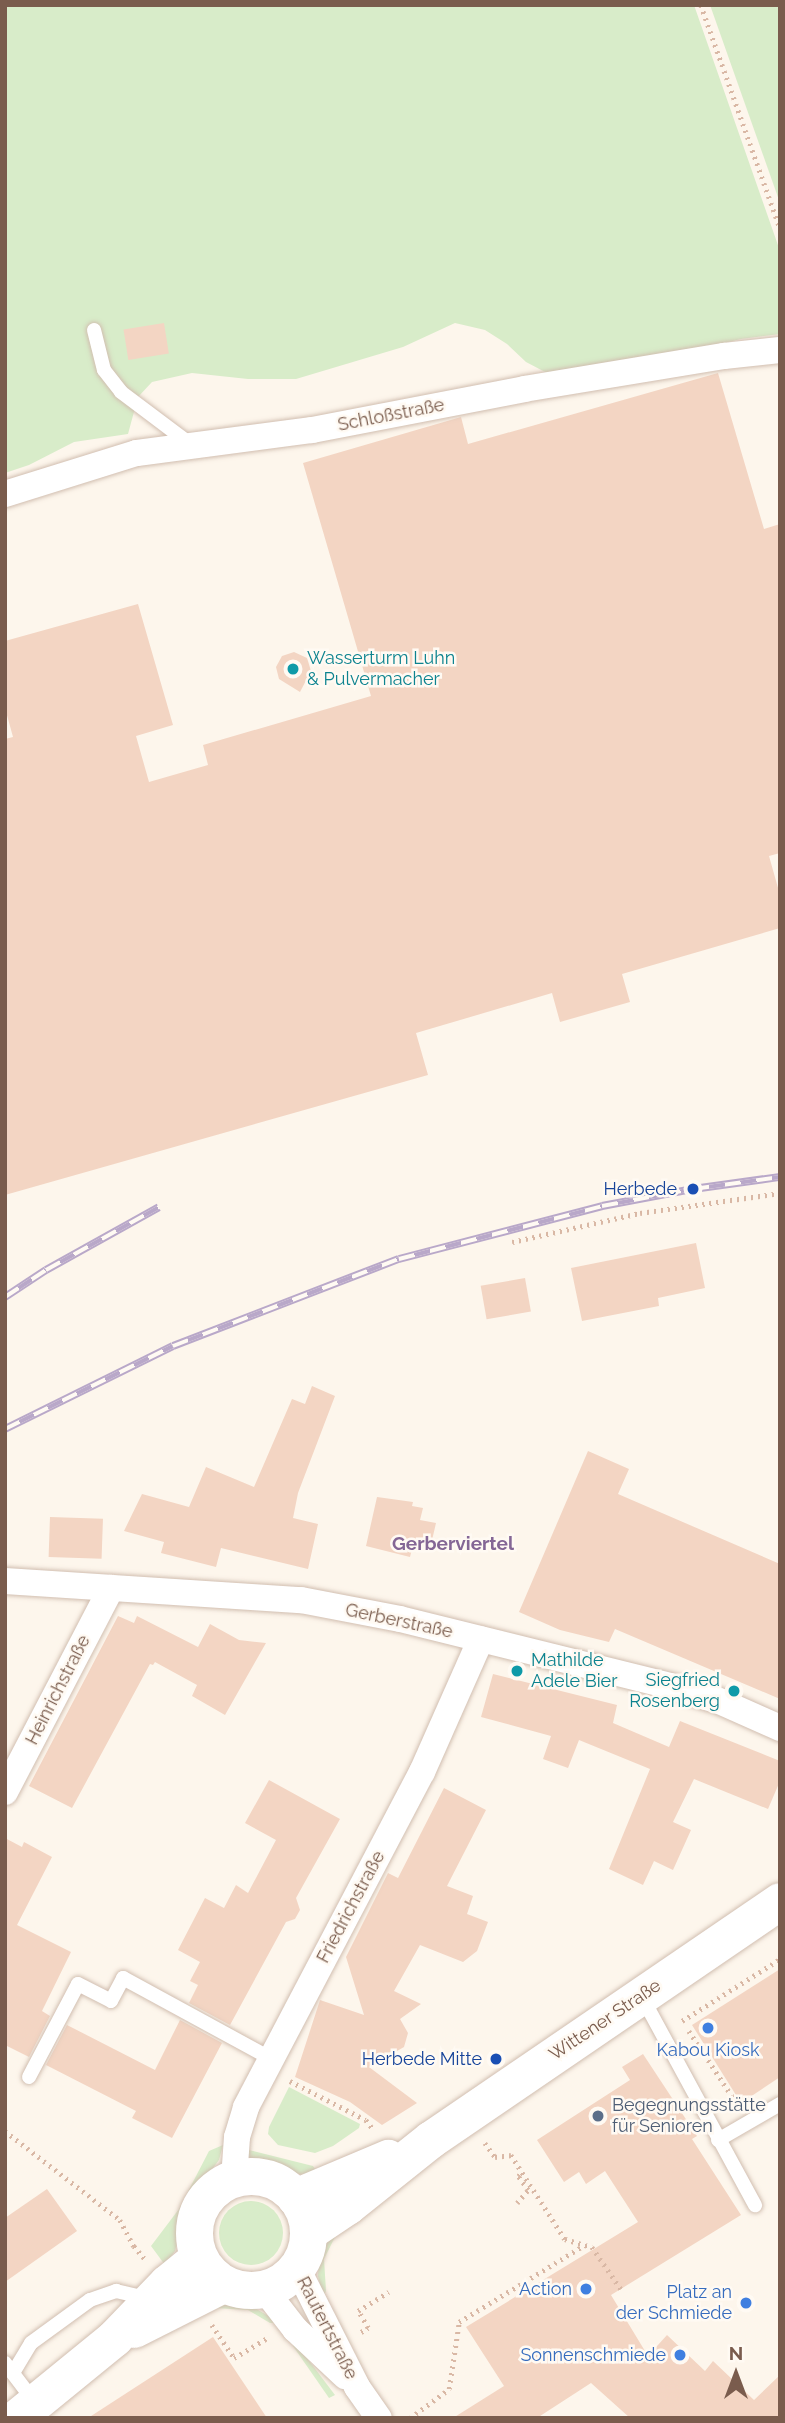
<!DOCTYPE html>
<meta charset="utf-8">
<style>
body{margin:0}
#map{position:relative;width:785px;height:2423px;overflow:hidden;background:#fdf6ec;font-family:Raleway,sans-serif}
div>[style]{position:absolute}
.green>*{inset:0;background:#d8ecc9}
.round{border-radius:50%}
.building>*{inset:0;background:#f3d5c3;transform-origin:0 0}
.path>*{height:4.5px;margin-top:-2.25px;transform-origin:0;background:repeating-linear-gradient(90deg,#d9b8a5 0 2px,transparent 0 7px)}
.roads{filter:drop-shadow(0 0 2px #d1beb0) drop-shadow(0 0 2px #d1beb0)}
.lane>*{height:14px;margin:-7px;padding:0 7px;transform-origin:7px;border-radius:7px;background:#fff}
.street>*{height:26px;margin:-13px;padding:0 13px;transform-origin:13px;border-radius:13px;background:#fff}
.secondary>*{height:37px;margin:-18.5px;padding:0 18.5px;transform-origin:18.5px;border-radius:18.5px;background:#fff}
.secondary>.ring{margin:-18.5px;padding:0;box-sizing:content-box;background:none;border:37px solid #fff;border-radius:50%}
.rail>*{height:8px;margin-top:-4px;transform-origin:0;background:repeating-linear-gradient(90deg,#fffaf3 0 16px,#b9a8c9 0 32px);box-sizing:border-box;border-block:2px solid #b9a8c9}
.dots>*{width:19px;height:19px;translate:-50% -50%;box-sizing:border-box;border:4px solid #fffaf3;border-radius:50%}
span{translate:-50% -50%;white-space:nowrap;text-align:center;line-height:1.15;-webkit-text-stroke:5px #fffaf3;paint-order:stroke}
.street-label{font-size:18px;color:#7a5c4d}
.culture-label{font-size:18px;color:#0d838f}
.left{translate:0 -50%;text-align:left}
.right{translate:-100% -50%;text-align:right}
.transit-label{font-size:18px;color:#164399}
.shop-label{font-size:18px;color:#366cbe}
.service-label{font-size:18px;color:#4e5e75}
.neighbourhood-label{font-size:19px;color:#846695;font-weight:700}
.frame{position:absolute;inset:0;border:7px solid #7a5c4d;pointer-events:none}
.north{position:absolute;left:701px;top:2339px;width:70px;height:70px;-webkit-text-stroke:5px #fffaf3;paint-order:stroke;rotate:0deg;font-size:19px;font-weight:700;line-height:28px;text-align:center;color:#7a5c4d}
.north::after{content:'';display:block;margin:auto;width:24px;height:32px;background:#7a5c4d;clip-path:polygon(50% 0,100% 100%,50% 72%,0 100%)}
</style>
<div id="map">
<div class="green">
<div style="clip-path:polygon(5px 5px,694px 5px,780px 251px,780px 334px,741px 339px,615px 369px,547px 373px,526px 362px,507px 344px,485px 330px,455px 323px,403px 347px,296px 379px,248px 379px,192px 373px,152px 382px,138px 397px,128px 434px,74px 442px,29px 465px,5px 473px)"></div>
<div style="clip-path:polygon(710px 5px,780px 5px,780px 203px)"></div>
<div style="clip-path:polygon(289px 2087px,360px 2124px,359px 2128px,333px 2146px,315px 2153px,278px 2145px,268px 2134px,269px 2127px)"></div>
<div style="clip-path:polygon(223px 2145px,219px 2160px,188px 2201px,175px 2251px,165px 2265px,151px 2246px,179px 2209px,209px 2151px)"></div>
<div style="clip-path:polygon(245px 2149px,313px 2166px,318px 2173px,300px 2174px,250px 2161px)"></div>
<div class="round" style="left:219px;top:2201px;width:64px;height:64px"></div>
<div style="clip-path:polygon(336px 2235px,324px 2259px,326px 2291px,323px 2297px,318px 2276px,319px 2258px,327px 2239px)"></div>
<div style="clip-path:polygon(217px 2302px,250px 2305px,280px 2323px,270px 2323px,248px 2310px,215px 2308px)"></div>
<div style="clip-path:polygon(294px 2341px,335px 2395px,329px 2398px,293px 2346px)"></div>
</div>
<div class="building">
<div style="left:164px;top:323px;width:31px;height:41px;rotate:81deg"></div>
<div style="clip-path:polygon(718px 373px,764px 529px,780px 524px,780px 853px,769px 856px,780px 895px,780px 928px,622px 974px,630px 1002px,560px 1022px,552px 993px,416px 1033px,428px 1075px,5px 1195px,5px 739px,13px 737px,5px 708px,5px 641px,138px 604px,173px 725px,136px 736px,149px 782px,208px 765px,203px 745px,371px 696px,303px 463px,461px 417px,468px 444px)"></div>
<div style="clip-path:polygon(294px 652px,307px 658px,311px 671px,300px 692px,279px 679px,276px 667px,282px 656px)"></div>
<div style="clip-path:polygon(696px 1243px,705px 1288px,658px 1298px,659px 1306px,582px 1321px,571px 1268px)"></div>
<div style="left:525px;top:1278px;width:34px;height:45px;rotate:80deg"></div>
<div style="clip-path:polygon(312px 1386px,335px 1396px,298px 1493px,293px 1518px,318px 1524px,308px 1569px,221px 1548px,216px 1567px,161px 1553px,164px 1542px,124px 1531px,142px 1494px,189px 1507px,206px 1467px,254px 1487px,292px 1399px,305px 1404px)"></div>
<div style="clip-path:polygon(588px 1451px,629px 1469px,618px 1494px,780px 1564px,780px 1699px,615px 1629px,609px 1642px,560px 1630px,519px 1612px)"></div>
<div style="clip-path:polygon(377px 1497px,413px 1502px,412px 1506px,423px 1508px,420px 1520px,436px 1523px,430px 1549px,413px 1545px,410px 1557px,366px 1546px)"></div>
<div style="left:50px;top:1517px;width:53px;height:40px;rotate:2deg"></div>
<div style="clip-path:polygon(118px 1616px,134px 1623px,137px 1616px,198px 1647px,210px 1624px,239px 1640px,266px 1643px,225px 1715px,192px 1696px,197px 1685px,155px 1662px,153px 1665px,150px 1664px,72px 1808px,29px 1786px)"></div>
<div style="clip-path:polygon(493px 1674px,617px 1705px,613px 1723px,669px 1747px,680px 1721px,780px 1761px,780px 1781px,768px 1809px,694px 1779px,673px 1822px,691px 1830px,673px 1870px,654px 1861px,643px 1885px,609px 1869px,650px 1769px,579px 1740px,568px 1768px,543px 1759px,551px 1736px,481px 1717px)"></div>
<div style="clip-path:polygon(269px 1780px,340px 1819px,296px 1898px,300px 1910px,295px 1919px,286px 1922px,230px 2025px,189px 2003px,198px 1985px,190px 1981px,200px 1962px,178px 1950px,205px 1898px,224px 1908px,236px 1885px,248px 1893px,276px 1840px,245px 1823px)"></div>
<div style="clip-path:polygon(444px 1788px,486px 1810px,447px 1886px,473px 1896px,467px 1914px,488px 1922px,477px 1951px,463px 1962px,420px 1945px,394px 1991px,421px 2004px,400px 2019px,408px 2033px,404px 2047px,369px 2067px,417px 2103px,382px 2125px,350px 2102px,295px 2077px,320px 2000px,364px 2015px,346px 1957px,388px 1873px,398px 1878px)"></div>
<div style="clip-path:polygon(5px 1838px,22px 1847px,24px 1842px,52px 1857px,17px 1925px,71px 1952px,42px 2011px,50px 2016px,29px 2057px,5px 2045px)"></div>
<div style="clip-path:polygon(780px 1969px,780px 2077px,741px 2103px,692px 2025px)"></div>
<div style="clip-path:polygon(180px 2020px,222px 2043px,172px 2138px,132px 2118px,136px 2111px,46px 2065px,67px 2025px,155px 2070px)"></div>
<div style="clip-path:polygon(643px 2054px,697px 2136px,692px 2139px,741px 2215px,611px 2295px,648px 2356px,667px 2335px,705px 2371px,713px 2361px,754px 2400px,780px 2375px,780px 2418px,630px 2418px,591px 2383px,537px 2418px,453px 2418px,504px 2386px,466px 2327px,638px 2222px,605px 2171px,586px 2184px,579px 2172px,564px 2182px,537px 2140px,630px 2080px,622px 2067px)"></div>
<div style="clip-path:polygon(47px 2189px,77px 2231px,5px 2282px,5px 2218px)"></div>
<div style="clip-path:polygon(213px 2337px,267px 2418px,88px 2418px)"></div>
</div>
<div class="path">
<div style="left:701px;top:5px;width:237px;rotate:70.5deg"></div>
<div style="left:512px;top:1242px;width:131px;rotate:-12.8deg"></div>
<div style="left:640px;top:1213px;width:141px;rotate:-8.1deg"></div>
<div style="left:682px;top:2021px;width:116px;rotate:-32.3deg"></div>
<div style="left:689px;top:2031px;width:89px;rotate:56.5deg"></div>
<div style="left:290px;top:2081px;width:85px;rotate:27.2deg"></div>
<div style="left:366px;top:2120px;width:11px;rotate:52deg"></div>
<div style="left:727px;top:2099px;width:11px;rotate:56deg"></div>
<div style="left:5px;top:2131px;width:145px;rotate:37.7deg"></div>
<div style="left:120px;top:2220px;width:30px;rotate:62deg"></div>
<div style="left:134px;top:2246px;width:17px;rotate:50deg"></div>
<div style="left:485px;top:2143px;width:17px;rotate:54deg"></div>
<div style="left:495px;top:2157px;width:16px;rotate:-7deg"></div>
<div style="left:511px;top:2155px;width:100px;rotate:57.3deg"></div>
<div style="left:565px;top:2239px;width:28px;rotate:17deg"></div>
<div style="left:592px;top:2247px;width:51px;rotate:55.4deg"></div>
<div style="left:517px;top:2203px;width:17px;rotate:-50deg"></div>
<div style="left:528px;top:2190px;width:17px;rotate:-126deg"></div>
<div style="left:518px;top:2176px;width:6px;rotate:-39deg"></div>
<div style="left:212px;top:2325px;width:40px;rotate:56deg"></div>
<div style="left:234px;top:2358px;width:39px;rotate:-31deg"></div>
<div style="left:361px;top:2332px;width:8px;rotate:-30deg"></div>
<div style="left:368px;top:2328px;width:20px;rotate:-120deg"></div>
<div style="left:358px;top:2311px;width:36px;rotate:-32deg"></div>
<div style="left:410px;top:2418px;width:49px;rotate:-36.6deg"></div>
<div style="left:449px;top:2389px;width:68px;rotate:-81.5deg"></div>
<div style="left:459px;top:2322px;width:145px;rotate:-31.5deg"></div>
</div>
<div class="roads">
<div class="lane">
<div style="left:94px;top:330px;width:41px;rotate:76deg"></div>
<div style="left:104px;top:370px;width:28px;rotate:52deg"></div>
<div style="left:121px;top:392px;width:90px;rotate:36.9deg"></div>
<div style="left:642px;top:1997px;width:237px;rotate:61.5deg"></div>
<div style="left:29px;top:2077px;width:105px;rotate:-62.2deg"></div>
<div style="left:78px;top:1984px;width:37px;rotate:27deg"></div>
<div style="left:111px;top:2001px;width:26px;rotate:-62deg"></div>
<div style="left:123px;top:1978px;width:167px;rotate:28.6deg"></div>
<div style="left:718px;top:2140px;width:72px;rotate:-30.1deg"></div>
<div style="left:5px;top:2363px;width:48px;rotate:52.7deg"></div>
<div style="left:13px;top:2373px;width:35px;rotate:-59deg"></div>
<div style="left:31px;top:2343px;width:73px;rotate:-36.1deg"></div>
<div style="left:90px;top:2300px;width:28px;rotate:-19deg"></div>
<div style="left:116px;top:2291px;width:32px;rotate:13deg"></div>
</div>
<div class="street">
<div style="left:5px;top:494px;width:138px;rotate:-17.3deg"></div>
<div style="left:137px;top:453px;width:177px;rotate:-7.5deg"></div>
<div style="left:312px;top:430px;width:216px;rotate:-10.9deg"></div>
<div style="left:524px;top:389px;width:203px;rotate:-9.4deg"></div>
<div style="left:724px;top:356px;width:56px;rotate:-6.1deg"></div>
<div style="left:5px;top:1581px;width:297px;rotate:3.7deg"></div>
<div style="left:301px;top:1600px;width:101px;rotate:10.9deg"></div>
<div style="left:400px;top:1619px;width:278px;rotate:13.9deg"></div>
<div style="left:670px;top:1686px;width:51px;rotate:17deg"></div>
<div style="left:719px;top:1701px;width:67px;rotate:23.9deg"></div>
<div style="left:5px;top:1792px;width:230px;rotate:-62.5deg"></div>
<div style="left:234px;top:2179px;width:42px;rotate:-85.9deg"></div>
<div style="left:237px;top:2137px;width:31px;rotate:-73deg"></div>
<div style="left:246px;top:2107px;width:378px;rotate:-62.3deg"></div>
<div style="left:422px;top:1772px;width:145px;rotate:-66.1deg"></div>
<div style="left:297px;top:2268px;width:133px;rotate:63.2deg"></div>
<div style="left:357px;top:2387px;width:38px;rotate:55deg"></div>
<div style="left:264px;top:2289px;width:51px;rotate:52.2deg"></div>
<div style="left:295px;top:2329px;width:69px;rotate:43.2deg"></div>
</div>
<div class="secondary">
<div class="ring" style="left:194px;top:2176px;width:77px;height:77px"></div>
<div style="left:295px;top:2197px;width:101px;rotate:-22.8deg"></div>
<div style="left:308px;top:2232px;width:47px;rotate:-33.7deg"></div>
<div style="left:347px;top:2206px;width:107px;rotate:-38.6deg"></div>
<div style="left:431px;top:2139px;width:422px;rotate:-34.3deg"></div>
<div style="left:134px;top:2329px;width:100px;rotate:-26.8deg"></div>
<div style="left:16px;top:2418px;width:127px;rotate:-39.2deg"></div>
<div style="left:114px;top:2338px;width:76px;rotate:-46.1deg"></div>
<div style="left:167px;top:2283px;width:41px;rotate:-39.1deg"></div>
</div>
</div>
<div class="rail">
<div style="left:5px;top:1297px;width:49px;rotate:-33.4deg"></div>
<div style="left:46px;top:1270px;width:129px;rotate:-29.1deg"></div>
<div style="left:5px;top:1429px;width:187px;rotate:-26.3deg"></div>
<div style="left:173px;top:1346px;width:242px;rotate:-21.1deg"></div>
<div style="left:399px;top:1259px;width:210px;rotate:-14.6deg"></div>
<div style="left:602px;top:1206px;width:93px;rotate:-10.6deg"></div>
<div style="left:693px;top:1189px;width:88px;rotate:-7.9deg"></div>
</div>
<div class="dots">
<div style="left:293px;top:669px;background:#0f9aa8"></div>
<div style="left:693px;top:1189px;background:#1a4fb4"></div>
<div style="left:517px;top:1671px;background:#0f9aa8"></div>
<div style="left:734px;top:1691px;background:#0f9aa8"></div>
<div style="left:708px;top:2028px;background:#3f7fe0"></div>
<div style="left:496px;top:2059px;background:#1a4fb4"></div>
<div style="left:598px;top:2116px;background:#5c6f8a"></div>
<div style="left:586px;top:2289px;background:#3f7fe0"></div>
<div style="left:746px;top:2303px;background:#3f7fe0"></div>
<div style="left:680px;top:2355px;background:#3f7fe0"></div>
</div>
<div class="street-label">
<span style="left:391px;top:415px;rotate:-11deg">Schloßstraße</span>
<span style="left:399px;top:1621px;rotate:12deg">Gerberstraße</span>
<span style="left:58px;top:1690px;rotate:-63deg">Heinrichstraße</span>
<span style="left:351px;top:1907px;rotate:-62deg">Friedrichstraße</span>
<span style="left:605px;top:2020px;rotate:-34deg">Wittener Straße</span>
<span style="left:327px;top:2328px;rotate:63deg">Rautertstraße</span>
</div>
<div class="culture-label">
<span class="left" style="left:307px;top:669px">Wasserturm Luhn<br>&amp; Pulvermacher</span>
<span class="left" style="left:531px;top:1671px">Mathilde<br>Adele Bier</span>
<span class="right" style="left:720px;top:1691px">Siegfried<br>Rosenberg</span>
</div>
<div class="transit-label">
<span class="right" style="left:677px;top:1189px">Herbede</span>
<span class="right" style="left:482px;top:2059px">Herbede Mitte</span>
</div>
<div class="shop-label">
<span style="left:708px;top:2050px">Kabou Kiosk</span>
<span class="right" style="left:572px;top:2289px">Action</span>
<span class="right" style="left:732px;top:2303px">Platz an<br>der Schmiede</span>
<span class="right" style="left:666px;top:2355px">Sonnenschmiede</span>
</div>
<div class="service-label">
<span class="left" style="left:612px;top:2116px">Begegnungsstätte<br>für Senioren</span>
</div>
<div class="neighbourhood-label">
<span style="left:453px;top:1544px">Gerberviertel</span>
</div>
<div class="frame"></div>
<div class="north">N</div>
</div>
